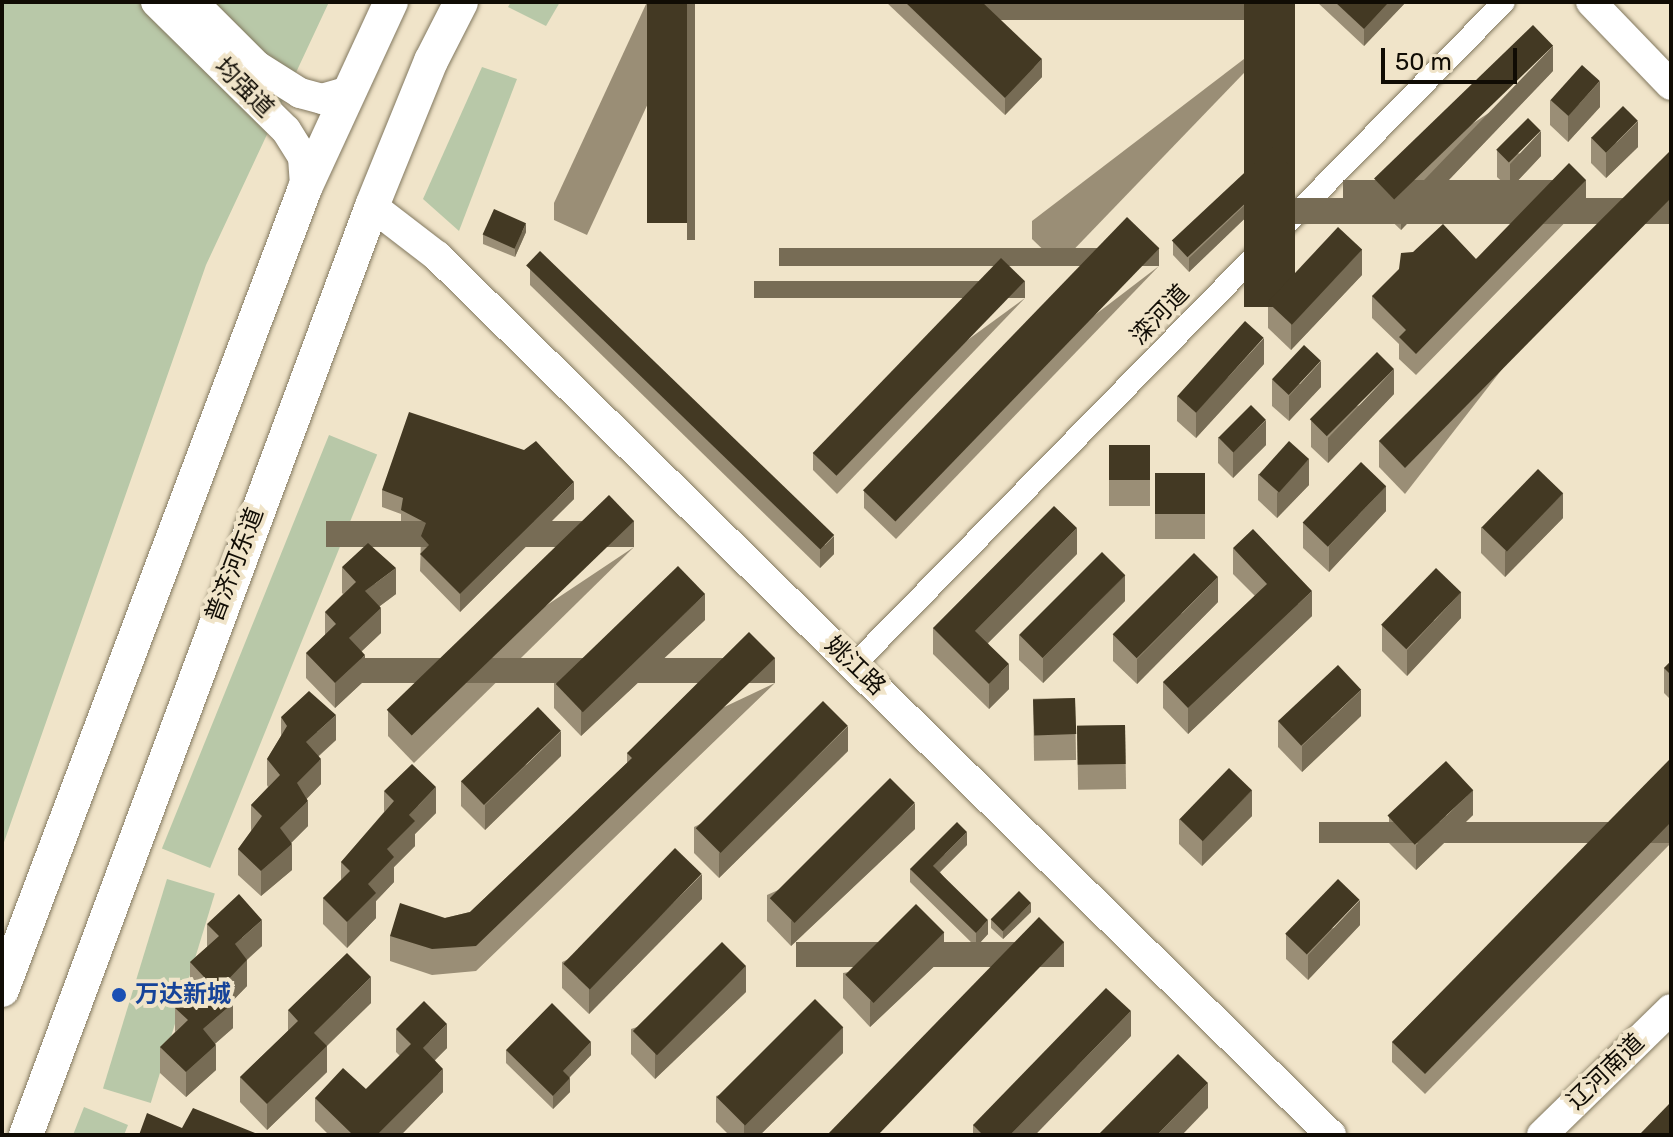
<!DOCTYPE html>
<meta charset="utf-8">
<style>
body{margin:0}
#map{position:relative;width:1673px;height:1137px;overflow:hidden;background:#f0e4c9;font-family:Rubik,"Noto Sans SC",sans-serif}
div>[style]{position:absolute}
.green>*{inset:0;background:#b8c8a8;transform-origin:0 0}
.roads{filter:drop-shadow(0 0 2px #82785f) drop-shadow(0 0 2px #82785f)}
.street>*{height:22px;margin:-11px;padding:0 11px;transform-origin:11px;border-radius:11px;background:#fff}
.secondary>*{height:30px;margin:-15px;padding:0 15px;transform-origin:15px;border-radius:15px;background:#fff}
.primary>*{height:34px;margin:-17px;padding:0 17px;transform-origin:17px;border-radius:17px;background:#fff}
.wall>*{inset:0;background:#9a8e76;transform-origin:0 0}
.shaded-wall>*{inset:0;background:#776c55;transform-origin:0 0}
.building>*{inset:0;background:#433923;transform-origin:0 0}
.dots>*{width:22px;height:22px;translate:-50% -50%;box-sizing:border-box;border:4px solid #f0e4c9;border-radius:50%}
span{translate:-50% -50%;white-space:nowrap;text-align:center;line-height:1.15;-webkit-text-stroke:8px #f0e4c9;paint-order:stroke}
.street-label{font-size:24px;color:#100c04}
.transit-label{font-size:24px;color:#164399;font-weight:700}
.left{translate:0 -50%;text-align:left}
.frame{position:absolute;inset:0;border:4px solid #100c04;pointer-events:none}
.scale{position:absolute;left:1381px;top:48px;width:136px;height:36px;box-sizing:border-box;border:4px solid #100c04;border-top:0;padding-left:10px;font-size:24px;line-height:28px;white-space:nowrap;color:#100c04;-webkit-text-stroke:6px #f0e4c9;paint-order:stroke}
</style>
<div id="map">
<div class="green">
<div style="clip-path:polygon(2px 2px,329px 2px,206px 265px,2px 848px)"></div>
<div style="clip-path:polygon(511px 2px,560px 2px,546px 26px,508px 7px)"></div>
<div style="clip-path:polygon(482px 67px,517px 79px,459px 231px,423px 199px)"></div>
<div style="left:329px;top:435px;width:52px;height:446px;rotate:22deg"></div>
<div style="left:167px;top:879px;width:50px;height:219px;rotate:17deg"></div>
<div style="clip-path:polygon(84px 1107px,128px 1125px,124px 1135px,73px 1135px)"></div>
</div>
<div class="roads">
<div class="street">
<div style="left:854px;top:665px;width:928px;rotate:-45.57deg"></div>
</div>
<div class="secondary">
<div style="left:156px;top:2px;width:182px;rotate:44.6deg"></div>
<div style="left:286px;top:130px;width:32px;rotate:58deg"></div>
<div style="left:303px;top:157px;width:31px;rotate:86deg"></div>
<div style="left:193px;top:2px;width:91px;rotate:45deg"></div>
<div style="left:257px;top:66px;width:51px;rotate:32.1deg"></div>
<div style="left:300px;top:93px;width:23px;rotate:15deg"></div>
<div style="left:322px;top:99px;width:29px;rotate:-16deg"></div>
<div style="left:1591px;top:2px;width:115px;rotate:46.1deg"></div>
<div style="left:372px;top:206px;width:82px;rotate:37.6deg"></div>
<div style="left:437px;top:256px;width:1254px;rotate:44.52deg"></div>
<div style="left:1542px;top:1135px;width:180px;rotate:-44.3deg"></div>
</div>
<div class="primary">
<div style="left:2px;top:990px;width:857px;rotate:-69.3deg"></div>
<div style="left:305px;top:188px;width:205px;rotate:-65.2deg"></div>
<div style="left:26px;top:1135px;width:991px;rotate:-69.57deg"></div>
<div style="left:372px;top:206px;width:157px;rotate:-67.9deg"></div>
<div style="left:431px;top:61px;width:66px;rotate:-63deg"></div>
</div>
</div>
<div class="wall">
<div style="clip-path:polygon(647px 2px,695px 2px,587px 235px,554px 220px,554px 203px)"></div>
<div style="clip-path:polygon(886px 2px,982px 2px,1042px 77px,1005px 115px)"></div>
<div style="clip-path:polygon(1317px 2px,1406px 2px,1364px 46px)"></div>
<div style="clip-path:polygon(1295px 20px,1059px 265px,1032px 239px,1032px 221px)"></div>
<div style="clip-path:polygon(1553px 71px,1401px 230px,1380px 210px,1380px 184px)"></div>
<div style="clip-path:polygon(1550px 100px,1600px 107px,1568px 142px,1550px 125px)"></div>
<div style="clip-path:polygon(1591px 137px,1638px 147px,1606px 178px,1591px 163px)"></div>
<div style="clip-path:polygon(1497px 151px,1541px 156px,1510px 189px,1497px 177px)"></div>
<div style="clip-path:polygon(1671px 152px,1405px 494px,1379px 467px,1379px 441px)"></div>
<div style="clip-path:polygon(1288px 177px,1189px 272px,1173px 255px,1173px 242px)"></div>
<div style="clip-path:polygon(1586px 201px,1416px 375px,1399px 359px,1399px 344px,1372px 318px,1372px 296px,1476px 259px)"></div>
<div style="clip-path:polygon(526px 232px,515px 257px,483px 244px,483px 235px)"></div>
<div style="clip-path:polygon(1159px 266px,896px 539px,864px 508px,864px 491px)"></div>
<div style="clip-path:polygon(530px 268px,834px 554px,820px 568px,530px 285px)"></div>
<div style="clip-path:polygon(1362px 275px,1291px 350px,1268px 328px,1268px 302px)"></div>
<div style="clip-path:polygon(1025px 298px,837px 494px,813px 470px,813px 453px)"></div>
<div style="clip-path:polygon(1264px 364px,1196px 438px,1177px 421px,1177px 396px)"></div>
<div style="clip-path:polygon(1272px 380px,1321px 387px,1289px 421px,1272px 406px)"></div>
<div style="clip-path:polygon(1394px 394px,1328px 463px,1311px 447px,1311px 421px)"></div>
<div style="clip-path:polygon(1218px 437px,1266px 445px,1233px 478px,1218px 463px)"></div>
<div style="left:1150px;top:445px;width:61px;height:41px;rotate:90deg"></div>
<div style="left:1205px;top:473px;width:66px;height:50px;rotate:90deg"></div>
<div style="clip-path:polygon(1258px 474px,1309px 485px,1277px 518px,1258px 500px)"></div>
<div style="clip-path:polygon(382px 490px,574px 499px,460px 612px,420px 571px,421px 538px,401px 528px,401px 514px,382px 507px)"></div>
<div style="clip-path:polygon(1386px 511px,1329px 572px,1303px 548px,1303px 523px)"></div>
<div style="clip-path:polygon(1563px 518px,1505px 577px,1481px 553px,1481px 527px)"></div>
<div style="clip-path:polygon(634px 547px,414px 763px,388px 736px,388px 711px)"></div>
<div style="clip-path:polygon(1233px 548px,1312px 616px,1188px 734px,1163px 708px,1163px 682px,1255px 596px,1233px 574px)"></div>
<div style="clip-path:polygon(1077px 554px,988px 643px,1009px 689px,989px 709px,933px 654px,933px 628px)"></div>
<div style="clip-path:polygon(342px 567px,396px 594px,380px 606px,381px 633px,362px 651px,365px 680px,335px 708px,306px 678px,306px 653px,325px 636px,325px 612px,343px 594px,342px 593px)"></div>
<div style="clip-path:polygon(1125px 601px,1043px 683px,1019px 660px,1019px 635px)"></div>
<div style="clip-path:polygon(1218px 602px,1137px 684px,1113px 661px,1113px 635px)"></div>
<div style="clip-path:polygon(1461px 618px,1407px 676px,1382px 651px,1382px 626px)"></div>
<div style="clip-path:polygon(705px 620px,581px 736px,554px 708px,554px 682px)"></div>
<div style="clip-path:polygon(1671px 661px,1671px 700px,1664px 693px,1664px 668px)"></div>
<div style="clip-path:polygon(775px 683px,476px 971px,432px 975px,390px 961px,390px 936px,445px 918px,470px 912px,627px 763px,627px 753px)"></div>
<div style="left:1075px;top:698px;width:62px;height:42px;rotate:89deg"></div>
<div style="clip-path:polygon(1361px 716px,1302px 772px,1278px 747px,1278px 721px)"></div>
<div style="clip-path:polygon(281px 717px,336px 740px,319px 756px,321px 784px,306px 799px,308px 826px,291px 843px,292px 870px,261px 896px,238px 875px,238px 849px,251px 831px,251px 805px,268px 787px,267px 785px,267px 759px,281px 736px)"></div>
<div style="left:1125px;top:725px;width:64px;height:48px;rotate:89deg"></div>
<div style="clip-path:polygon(848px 751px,719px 878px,694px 853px,694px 827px)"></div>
<div style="clip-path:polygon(561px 756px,485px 830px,461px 806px,461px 781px)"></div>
<div style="clip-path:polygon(1671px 762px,1671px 843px,1425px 1094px,1392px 1062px,1392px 1042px)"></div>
<div style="clip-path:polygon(384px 791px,436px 813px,415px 834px,415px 846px,394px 867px,394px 882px,376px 901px,376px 918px,347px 948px,323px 924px,323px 898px,341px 880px,341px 862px,384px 812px)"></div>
<div style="clip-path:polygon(1473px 815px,1416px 870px,1389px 843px,1389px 817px)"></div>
<div style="clip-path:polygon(1252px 816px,1202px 866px,1179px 844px,1179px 819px)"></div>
<div style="clip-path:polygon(915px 829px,791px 946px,767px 921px,767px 895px)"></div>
<div style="clip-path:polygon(967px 845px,940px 872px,988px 934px,976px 947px,910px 882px,910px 869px)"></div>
<div style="clip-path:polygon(702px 899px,589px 1014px,562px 988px,562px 962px)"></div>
<div style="clip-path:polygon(1031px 912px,1003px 939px,991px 928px,991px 919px)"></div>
<div style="clip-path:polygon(207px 924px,262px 946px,247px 960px,247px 986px,232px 1001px,233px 1028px,215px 1044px,216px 1070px,186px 1097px,160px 1073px,160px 1047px,175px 1032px,175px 1008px,192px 990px,190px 988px,190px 962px,207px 947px)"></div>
<div style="clip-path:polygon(1360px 925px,1308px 980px,1286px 959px,1286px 934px)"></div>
<div style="clip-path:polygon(944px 957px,870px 1027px,843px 998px,843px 973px)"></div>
<div style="clip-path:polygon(746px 992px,655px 1079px,631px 1054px,631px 1029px)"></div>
<div style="clip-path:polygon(371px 1003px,327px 1046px,327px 1072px,267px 1130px,240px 1102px,240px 1077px,288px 1031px,288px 1010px)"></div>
<div style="clip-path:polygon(396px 1029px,447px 1048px,435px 1060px,443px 1092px,401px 1135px,329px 1135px,315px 1121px,315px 1098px,366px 1089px,400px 1056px,396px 1052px)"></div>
<div style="clip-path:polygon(1131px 1036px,1035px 1135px,973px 1135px,973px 1125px)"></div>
<div style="clip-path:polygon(506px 1050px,591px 1055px,569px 1078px,570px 1092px,553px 1109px,506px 1063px)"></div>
<div style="clip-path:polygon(843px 1053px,760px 1135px,729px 1135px,716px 1122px,716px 1096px)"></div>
</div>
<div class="shaded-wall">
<div style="left:687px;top:2px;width:8px;height:238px"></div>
<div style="left:1295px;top:2px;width:18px;height:340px;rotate:90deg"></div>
<div style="clip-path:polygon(1389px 2px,1406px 2px,1364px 46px,1364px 29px)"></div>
<div style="clip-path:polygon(1553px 46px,1553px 71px,1401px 230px,1401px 204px)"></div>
<div style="clip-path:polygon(1042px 59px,1042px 77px,1005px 115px,1005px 98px)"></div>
<div style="clip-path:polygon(1600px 81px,1600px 107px,1568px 142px,1568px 116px)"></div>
<div style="clip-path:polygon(1638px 121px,1638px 147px,1606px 178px,1606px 153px)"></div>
<div style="clip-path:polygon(1541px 131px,1541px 156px,1510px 189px,1510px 164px)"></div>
<div style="clip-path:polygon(1288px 164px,1288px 177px,1189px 272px,1189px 258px)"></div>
<div style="left:1586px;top:180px;width:21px;height:243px;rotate:90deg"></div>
<div style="left:1671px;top:198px;width:26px;height:379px;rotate:90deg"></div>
<div style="clip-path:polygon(526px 223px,526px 232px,515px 257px,515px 248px)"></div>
<div style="left:1159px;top:248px;width:18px;height:380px;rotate:90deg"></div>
<div style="clip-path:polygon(1362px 249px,1362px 275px,1291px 350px,1291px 324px)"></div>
<div style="left:1025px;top:281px;width:17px;height:271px;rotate:90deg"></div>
<div style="clip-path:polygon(1264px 338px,1264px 364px,1196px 438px,1196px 412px)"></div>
<div style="clip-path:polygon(1321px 361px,1321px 387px,1289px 421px,1289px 396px)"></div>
<div style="clip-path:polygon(1394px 369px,1394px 394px,1328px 463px,1328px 438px)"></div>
<div style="clip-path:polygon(1266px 420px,1266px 445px,1233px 478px,1233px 452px)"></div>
<div style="clip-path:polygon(1309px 459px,1309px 485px,1277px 518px,1277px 493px)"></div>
<div style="clip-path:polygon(574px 482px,574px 499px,460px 612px,460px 594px)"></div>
<div style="clip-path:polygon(1386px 486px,1386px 511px,1329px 572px,1329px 546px)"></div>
<div style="clip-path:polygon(1563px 493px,1563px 518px,1505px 577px,1505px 551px)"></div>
<div style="left:634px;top:521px;width:26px;height:308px;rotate:90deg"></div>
<div style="clip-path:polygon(1077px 528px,1077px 554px,975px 656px,975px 631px)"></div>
<div style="clip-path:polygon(834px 536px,834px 554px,820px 568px,820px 550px)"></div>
<div style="clip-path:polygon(396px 568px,396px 594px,365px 617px,365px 591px)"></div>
<div style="clip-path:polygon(1125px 575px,1125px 601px,1043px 683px,1043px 658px)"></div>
<div style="clip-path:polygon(1218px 577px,1218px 602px,1137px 684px,1137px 659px)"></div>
<div style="clip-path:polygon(1312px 591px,1312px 616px,1188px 734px,1188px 708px)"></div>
<div style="clip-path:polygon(1461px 592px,1461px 618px,1407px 676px,1407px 650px)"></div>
<div style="clip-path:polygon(705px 594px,705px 620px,581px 736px,581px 711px)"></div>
<div style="clip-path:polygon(381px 608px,381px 633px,349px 663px,349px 638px)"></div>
<div style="clip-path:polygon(365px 655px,365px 680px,335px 708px,335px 683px)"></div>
<div style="left:775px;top:658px;width:25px;height:415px;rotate:90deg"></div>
<div style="clip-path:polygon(1009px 664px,1009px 689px,989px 709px,989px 684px)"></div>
<div style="clip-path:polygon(1361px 690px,1361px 716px,1302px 772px,1302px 746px)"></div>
<div style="clip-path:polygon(336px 715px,336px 740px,306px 767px,306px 742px)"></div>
<div style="clip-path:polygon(848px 726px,848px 751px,719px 878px,719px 853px)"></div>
<div style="clip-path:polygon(561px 731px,561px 756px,485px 830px,485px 805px)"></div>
<div style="clip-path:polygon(321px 759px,321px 784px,297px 809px,297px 783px)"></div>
<div style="clip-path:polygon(436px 787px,436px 813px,415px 834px,415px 846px,394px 867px,394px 882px,376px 901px,376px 918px,347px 948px,347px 922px,387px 849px,409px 815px)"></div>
<div style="clip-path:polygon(1252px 790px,1252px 816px,1202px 866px,1202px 841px)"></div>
<div style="clip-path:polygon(1473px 790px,1473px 815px,1416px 870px,1416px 845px)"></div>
<div style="clip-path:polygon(308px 801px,308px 826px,280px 854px,280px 828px)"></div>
<div style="clip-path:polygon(915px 803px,915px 829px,791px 946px,791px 921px)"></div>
<div style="left:1671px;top:822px;width:21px;height:352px;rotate:90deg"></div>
<div style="clip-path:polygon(967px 832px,967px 845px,933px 879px,933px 866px)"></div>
<div style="clip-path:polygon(292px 844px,292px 870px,261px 896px,261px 871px)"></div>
<div style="clip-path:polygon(702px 874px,702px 899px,589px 1014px,589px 988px)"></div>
<div style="clip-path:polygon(1360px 900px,1360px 925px,1308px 980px,1308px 955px)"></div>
<div style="clip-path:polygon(1031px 903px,1031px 912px,1003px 939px,1003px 930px)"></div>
<div style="clip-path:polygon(262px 920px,262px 946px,235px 970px,235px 944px)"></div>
<div style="clip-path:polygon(988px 920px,988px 934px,976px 947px,976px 933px)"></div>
<div style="clip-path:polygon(944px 932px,944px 957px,870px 1027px,870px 1001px)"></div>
<div style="left:1064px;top:942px;width:25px;height:268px;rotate:90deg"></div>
<div style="clip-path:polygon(247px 960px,247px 986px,221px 1013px,221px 987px)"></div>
<div style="clip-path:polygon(746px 966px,746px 992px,655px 1079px,655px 1053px)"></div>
<div style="clip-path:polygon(371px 977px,371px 1003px,314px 1058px,314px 1033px)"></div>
<div style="clip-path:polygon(233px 1003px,233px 1028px,203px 1054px,203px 1029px)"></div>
<div style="clip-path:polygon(1131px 1011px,1131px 1036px,1035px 1135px,1010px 1135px)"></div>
<div style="clip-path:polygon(447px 1024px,447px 1048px,423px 1072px,423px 1048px)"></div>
<div style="clip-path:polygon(843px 1027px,843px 1053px,760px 1135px,744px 1135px,744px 1125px)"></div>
<div style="clip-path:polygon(591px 1042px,591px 1055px,563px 1084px,563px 1071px)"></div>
<div style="clip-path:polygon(216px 1045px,216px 1070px,186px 1097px,186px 1072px)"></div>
<div style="clip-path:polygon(327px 1046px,327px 1072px,267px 1130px,267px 1104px)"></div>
<div style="clip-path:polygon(443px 1069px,443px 1092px,401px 1135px,377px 1135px)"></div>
<div style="clip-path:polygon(570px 1078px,570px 1092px,553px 1109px,553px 1096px)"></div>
<div style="clip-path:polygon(1208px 1083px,1208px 1108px,1182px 1135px,1157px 1135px)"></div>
</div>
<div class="building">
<div style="left:647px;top:2px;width:40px;height:221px"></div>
<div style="clip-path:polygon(905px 2px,982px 2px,1042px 59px,1005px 98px)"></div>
<div style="left:1244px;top:2px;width:51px;height:305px"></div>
<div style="clip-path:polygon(1335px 2px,1389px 2px,1364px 29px)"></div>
<div style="left:1533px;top:25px;width:29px;height:221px;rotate:46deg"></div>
<div style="left:1582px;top:65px;width:24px;height:47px;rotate:42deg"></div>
<div style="left:1623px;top:106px;width:21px;height:45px;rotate:45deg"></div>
<div style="left:1528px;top:118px;width:18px;height:45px;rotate:45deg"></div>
<div style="left:1272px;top:147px;width:23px;height:137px;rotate:47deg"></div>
<div style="clip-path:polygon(1670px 151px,1671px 152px,1671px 198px,1405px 468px,1379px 441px)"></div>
<div style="clip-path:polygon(1569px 163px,1586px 180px,1416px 354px,1399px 337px,1406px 330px,1372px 296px,1399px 269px,1401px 253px,1413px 252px,1443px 224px,1476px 259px)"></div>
<div style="left:494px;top:209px;width:35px;height:28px;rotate:24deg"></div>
<div style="left:1127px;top:217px;width:45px;height:380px;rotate:44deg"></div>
<div style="left:1338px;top:227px;width:33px;height:103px;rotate:43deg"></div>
<div style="left:540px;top:251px;width:409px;height:20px;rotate:44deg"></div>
<div style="left:1001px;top:258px;width:33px;height:271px;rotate:44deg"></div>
<div style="left:1245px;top:321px;width:25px;height:101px;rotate:42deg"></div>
<div style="left:1304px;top:345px;width:23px;height:47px;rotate:43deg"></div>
<div style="left:1377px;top:352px;width:24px;height:95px;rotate:45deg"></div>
<div style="left:1251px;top:405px;width:21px;height:46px;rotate:45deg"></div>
<div style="clip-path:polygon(409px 412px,524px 450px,536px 441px,574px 482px,460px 594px,420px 554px,429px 545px,421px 536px,426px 523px,401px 510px,403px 498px,382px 490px)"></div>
<div style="left:1289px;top:441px;width:27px;height:45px;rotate:42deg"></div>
<div style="left:1150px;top:445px;width:35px;height:41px;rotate:90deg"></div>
<div style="left:1361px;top:462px;width:35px;height:84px;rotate:44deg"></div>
<div style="left:1538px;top:469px;width:35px;height:81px;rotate:44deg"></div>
<div style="left:1205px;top:473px;width:41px;height:50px;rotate:90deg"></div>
<div style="left:609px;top:495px;width:36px;height:309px;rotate:46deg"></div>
<div style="clip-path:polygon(1054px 506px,1077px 528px,975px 631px,1009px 664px,989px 684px,933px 628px)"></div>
<div style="clip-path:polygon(1253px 529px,1312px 591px,1188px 708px,1163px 682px,1267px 584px,1233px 548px)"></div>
<div style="clip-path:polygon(368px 543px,396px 568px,365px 591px,381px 608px,349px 638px,365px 655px,335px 683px,306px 653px,336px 624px,325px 612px,356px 582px,342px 567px)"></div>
<div style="left:1102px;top:552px;width:33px;height:117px;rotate:45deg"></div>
<div style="left:1194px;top:553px;width:34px;height:115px;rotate:45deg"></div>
<div style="left:678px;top:566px;width:39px;height:170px;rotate:46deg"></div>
<div style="left:1436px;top:568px;width:35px;height:79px;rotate:44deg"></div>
<div style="clip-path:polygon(749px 632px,775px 658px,476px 946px,432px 949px,390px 936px,400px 903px,445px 918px,470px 912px,632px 758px,627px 753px)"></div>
<div style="clip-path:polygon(1671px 661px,1671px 675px,1664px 668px)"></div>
<div style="left:1338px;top:665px;width:34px;height:82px;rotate:47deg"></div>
<div style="clip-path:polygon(309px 691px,336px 715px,306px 742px,321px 759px,297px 783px,308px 801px,280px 828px,292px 844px,261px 871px,238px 849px,262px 816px,251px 805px,280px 775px,267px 759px,287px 726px,281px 717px)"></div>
<div style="left:1075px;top:698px;width:36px;height:42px;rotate:88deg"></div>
<div style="left:823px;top:701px;width:35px;height:180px;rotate:45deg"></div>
<div style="left:538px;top:707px;width:33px;height:107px;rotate:46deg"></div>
<div style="left:1125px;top:725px;width:39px;height:48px;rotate:89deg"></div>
<div style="clip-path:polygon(1669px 760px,1671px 762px,1671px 822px,1425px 1074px,1392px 1042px)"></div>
<div style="left:1446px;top:761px;width:40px;height:80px;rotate:47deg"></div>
<div style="clip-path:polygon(412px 764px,436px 787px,409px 815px,415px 821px,387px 849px,394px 857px,368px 884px,376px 893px,347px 922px,323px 898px,350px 871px,341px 862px,394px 801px,384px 791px)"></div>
<div style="left:1229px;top:768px;width:32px;height:71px;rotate:44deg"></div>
<div style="left:890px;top:778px;width:35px;height:170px;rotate:45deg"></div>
<div style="clip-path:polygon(957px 822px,967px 832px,933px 866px,988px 920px,976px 933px,910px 869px)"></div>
<div style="left:675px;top:848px;width:37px;height:161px;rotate:44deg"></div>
<div style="left:1338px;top:879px;width:30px;height:76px;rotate:44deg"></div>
<div style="left:1019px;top:891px;width:17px;height:40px;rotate:45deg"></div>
<div style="clip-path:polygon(239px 894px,262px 920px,235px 944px,247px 960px,221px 987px,233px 1003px,203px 1029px,216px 1045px,186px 1072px,160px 1047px,188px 1020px,175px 1008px,205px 978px,190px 962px,219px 936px,207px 924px)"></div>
<div style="left:916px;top:904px;width:40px;height:100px;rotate:45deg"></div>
<div style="clip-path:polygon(1039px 917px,1064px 942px,878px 1135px,827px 1135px)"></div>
<div style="left:722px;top:942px;width:34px;height:126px;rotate:45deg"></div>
<div style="clip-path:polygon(347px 953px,371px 977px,314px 1033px,327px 1046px,267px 1104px,240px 1077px,298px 1021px,288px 1010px)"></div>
<div style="clip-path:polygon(1106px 988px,1131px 1011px,1010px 1135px,983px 1135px,973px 1125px)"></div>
<div style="left:815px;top:999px;width:40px;height:139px;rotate:45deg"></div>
<div style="clip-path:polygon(424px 1001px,447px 1024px,423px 1048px,443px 1069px,377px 1135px,353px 1135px,315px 1098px,343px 1068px,366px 1089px,411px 1044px,396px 1029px)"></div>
<div style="clip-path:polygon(552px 1003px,591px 1042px,563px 1071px,570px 1078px,553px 1096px,506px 1050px)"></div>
<div style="clip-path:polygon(1178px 1054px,1208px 1083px,1157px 1135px,1098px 1135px)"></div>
<div style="clip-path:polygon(1671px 1102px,1671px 1135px,1639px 1135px)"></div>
<div style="clip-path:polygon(193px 1108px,260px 1135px,139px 1135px,147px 1113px,182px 1128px)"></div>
</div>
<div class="dots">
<div style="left:119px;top:995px;background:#1a4fb4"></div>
</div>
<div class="street-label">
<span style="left:244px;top:88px;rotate:45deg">均强道</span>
<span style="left:1160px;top:315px;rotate:-46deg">滦河道</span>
<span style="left:235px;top:565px;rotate:-69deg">普济河东道</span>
<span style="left:855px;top:666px;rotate:44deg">姚江路</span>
<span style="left:1606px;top:1072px;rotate:-44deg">辽河南道</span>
</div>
<div class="transit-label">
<span class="left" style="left:135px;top:995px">万达新城</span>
</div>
<div class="frame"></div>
<div class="scale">50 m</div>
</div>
